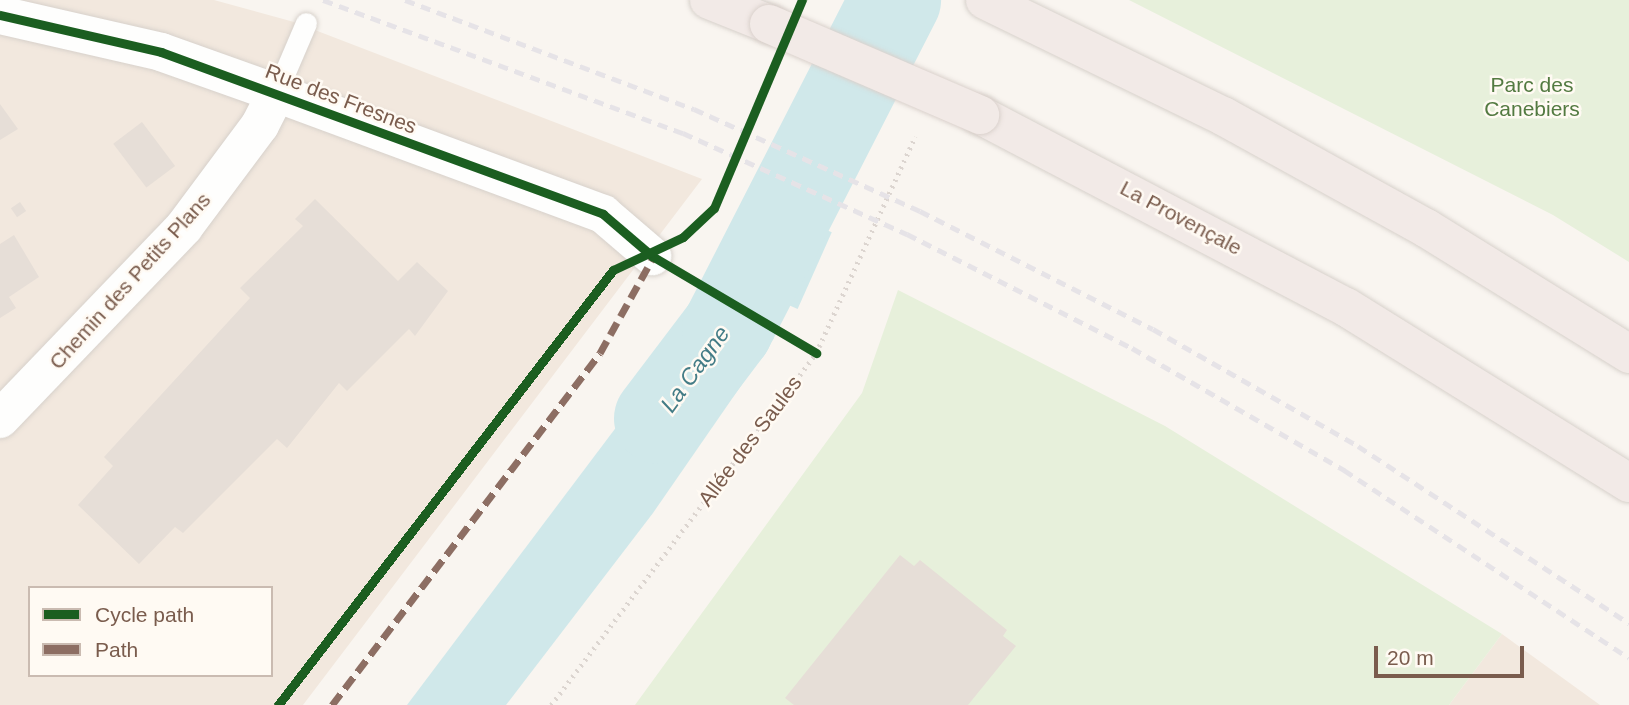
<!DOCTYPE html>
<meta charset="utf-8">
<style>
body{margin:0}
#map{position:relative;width:1629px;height:705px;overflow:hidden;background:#f9f5f0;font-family:Helvetica,sans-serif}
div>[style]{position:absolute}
.residential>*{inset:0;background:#f2e8de}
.green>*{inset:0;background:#e7f0db}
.water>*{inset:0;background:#d0e8ea;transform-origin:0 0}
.river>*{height:91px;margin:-45.5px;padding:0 45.5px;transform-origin:45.5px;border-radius:45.5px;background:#d0e8ea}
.building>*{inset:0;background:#e6ded7;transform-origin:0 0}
.path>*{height:4.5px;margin-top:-2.25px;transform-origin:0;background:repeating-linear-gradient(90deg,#dcd5d0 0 2px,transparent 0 7px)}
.roads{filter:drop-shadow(0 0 2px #d7d1cb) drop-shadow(0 0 2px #d7d1cb)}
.lane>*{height:21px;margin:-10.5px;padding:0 10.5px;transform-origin:10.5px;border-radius:10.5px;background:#fefefd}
.street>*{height:38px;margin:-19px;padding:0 19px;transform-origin:19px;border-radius:19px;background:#fefefd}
.highway>*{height:38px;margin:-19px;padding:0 19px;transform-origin:19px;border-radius:19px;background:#f2eae7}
.rail>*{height:5px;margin-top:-2.5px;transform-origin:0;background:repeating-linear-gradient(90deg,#e6e3e7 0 10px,transparent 0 17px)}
.bridges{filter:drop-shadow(0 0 2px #dad1cc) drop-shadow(0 0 2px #dad1cc)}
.highway-bridge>*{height:38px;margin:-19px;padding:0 19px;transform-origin:19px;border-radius:19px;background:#f2eae7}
.quiet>*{height:7px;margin-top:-3.5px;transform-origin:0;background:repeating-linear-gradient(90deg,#8d6e63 0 14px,transparent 0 21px)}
.cycleway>*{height:9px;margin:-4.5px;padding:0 4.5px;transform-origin:4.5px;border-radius:4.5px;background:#1b5e20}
span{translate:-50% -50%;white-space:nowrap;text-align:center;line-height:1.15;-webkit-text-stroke:5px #fffaf3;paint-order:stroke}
.park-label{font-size:21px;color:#537a41}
.street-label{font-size:21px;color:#7a5c4d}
.water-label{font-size:23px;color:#437c86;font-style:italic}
.legend{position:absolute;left:28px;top:586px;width:245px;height:91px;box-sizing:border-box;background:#fffaf3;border:2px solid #cabbb1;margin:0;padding:9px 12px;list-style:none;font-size:21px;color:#7a5c4d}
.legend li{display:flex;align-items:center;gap:14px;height:35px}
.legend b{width:35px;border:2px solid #cabbb1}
.scale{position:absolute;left:1374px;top:646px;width:150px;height:32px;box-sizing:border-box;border:4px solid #7a5c4d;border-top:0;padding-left:9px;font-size:21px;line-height:24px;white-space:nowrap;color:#7a5c4d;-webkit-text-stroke:5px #fffaf3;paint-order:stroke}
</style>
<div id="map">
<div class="residential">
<div style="clip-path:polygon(evenodd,0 0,214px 0,294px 22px,702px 179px,303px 705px,0 705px,0 0,30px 588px,271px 588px,271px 675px,30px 675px,30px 588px)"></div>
<div style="clip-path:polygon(1502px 634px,1600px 705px,1449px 705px)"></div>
</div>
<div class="green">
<div style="clip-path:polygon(1129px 0,1629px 0,1629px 262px,1553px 215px)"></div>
<div style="clip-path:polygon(898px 290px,1165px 426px,1502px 634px,1449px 705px,635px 705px,862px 393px)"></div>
</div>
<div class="water">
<div style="left:766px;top:203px;width:72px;height:84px;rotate:24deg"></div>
<div style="clip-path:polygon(709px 304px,774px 338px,653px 513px,506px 705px,407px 705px)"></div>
</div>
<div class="river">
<div style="left:659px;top:418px;width:113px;rotate:-52.9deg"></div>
<div style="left:727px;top:328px;width:369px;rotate:-62.9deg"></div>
</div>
<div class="building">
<div style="clip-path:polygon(0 104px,18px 129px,0 140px)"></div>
<div style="left:142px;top:122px;width:55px;height:36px;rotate:53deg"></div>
<div style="clip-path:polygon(315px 199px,398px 281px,417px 262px,448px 291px,415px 336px,409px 329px,347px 391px,339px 383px,287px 448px,277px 439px,183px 533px,175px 527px,139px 564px,78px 505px,113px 466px,104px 457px,250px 298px,240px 288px,303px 226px,295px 219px)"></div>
<div style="left:20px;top:202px;width:11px;height:11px;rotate:56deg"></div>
<div style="clip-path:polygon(14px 235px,39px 277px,9px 297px,16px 308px,0 318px,0 244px)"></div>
<div style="clip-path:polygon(900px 555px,914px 566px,920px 560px,1007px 630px,1003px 636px,1016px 646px,968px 705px,794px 705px,785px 698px)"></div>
</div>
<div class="path">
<div style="left:551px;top:705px;width:441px;rotate:-53deg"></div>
<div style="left:816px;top:353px;width:238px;rotate:-65.4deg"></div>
</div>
<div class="roads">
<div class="lane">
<div style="left:276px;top:93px;width:76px;rotate:-66.8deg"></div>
</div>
<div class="street">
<div style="left:0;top:15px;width:165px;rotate:12.9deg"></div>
<div style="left:161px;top:52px;width:122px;rotate:19.6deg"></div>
<div style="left:276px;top:93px;width:349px;rotate:20.3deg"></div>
<div style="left:603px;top:214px;width:65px;rotate:40.6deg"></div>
<div style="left:0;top:419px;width:266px;rotate:-46.2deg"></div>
<div style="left:184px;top:227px;width:127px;rotate:-53.3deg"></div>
<div style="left:260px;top:125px;width:36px;rotate:-63deg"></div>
</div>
<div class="highway">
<div style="left:709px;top:0;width:65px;rotate:21.8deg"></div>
<div style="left:985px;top:0;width:265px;rotate:26deg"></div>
<div style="left:1223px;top:116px;width:232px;rotate:28.9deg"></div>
<div style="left:1426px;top:228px;width:239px;rotate:31.8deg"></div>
<div style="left:980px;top:115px;width:413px;rotate:27.7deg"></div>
<div style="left:1346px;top:307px;width:333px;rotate:31.9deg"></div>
</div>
</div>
<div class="rail">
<div style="left:323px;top:0;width:384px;rotate:20.3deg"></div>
<div style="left:683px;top:133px;width:246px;rotate:24.3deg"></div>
<div style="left:907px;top:234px;width:252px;rotate:26.9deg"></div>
<div style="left:1132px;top:348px;width:245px;rotate:29.9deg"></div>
<div style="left:1344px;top:470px;width:341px;rotate:33.4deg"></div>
<div style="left:405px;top:0;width:309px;rotate:20.7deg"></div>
<div style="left:694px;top:109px;width:248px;rotate:24.3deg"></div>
<div style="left:920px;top:211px;width:261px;rotate:26.9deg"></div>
<div style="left:1153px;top:329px;width:236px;rotate:29.7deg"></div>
<div style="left:1358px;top:446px;width:324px;rotate:33.2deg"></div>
</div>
<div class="bridges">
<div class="highway-bridge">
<div style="left:769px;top:24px;width:230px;rotate:23.3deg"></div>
</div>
</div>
<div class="quiet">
<div style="left:332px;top:705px;width:442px;rotate:-52.7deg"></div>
<div style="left:600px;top:353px;width:113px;rotate:-60.9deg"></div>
</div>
<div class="cycleway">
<div style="left:0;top:15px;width:165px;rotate:12.9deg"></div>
<div style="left:161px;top:52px;width:471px;rotate:20.1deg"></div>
<div style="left:603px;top:214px;width:65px;rotate:40.6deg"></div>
<div style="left:652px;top:256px;width:191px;rotate:30.6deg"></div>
<div style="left:278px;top:705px;width:549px;rotate:-52.4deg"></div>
<div style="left:613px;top:270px;width:77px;rotate:-25.2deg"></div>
<div style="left:683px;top:237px;width:42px;rotate:-43.1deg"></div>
<div style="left:714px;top:208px;width:226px;rotate:-67.1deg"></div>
</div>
<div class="park-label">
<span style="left:1532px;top:97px">Parc des<br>Canebiers</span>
</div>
<div class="street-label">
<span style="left:341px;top:99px;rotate:21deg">Rue des Fresnes</span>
<span style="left:1181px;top:218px;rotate:28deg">La Provençale</span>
<span style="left:130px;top:281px;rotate:-48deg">Chemin des Petits Plans</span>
<span style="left:750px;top:441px;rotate:-53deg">Allée des Saules</span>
</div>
<div class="water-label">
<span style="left:695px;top:369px;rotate:-54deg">La Cagne</span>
</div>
<ul class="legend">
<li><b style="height:9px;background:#1b5e20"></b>Cycle path</li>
<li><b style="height:9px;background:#8d6e63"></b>Path</li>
</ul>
<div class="scale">20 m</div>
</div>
